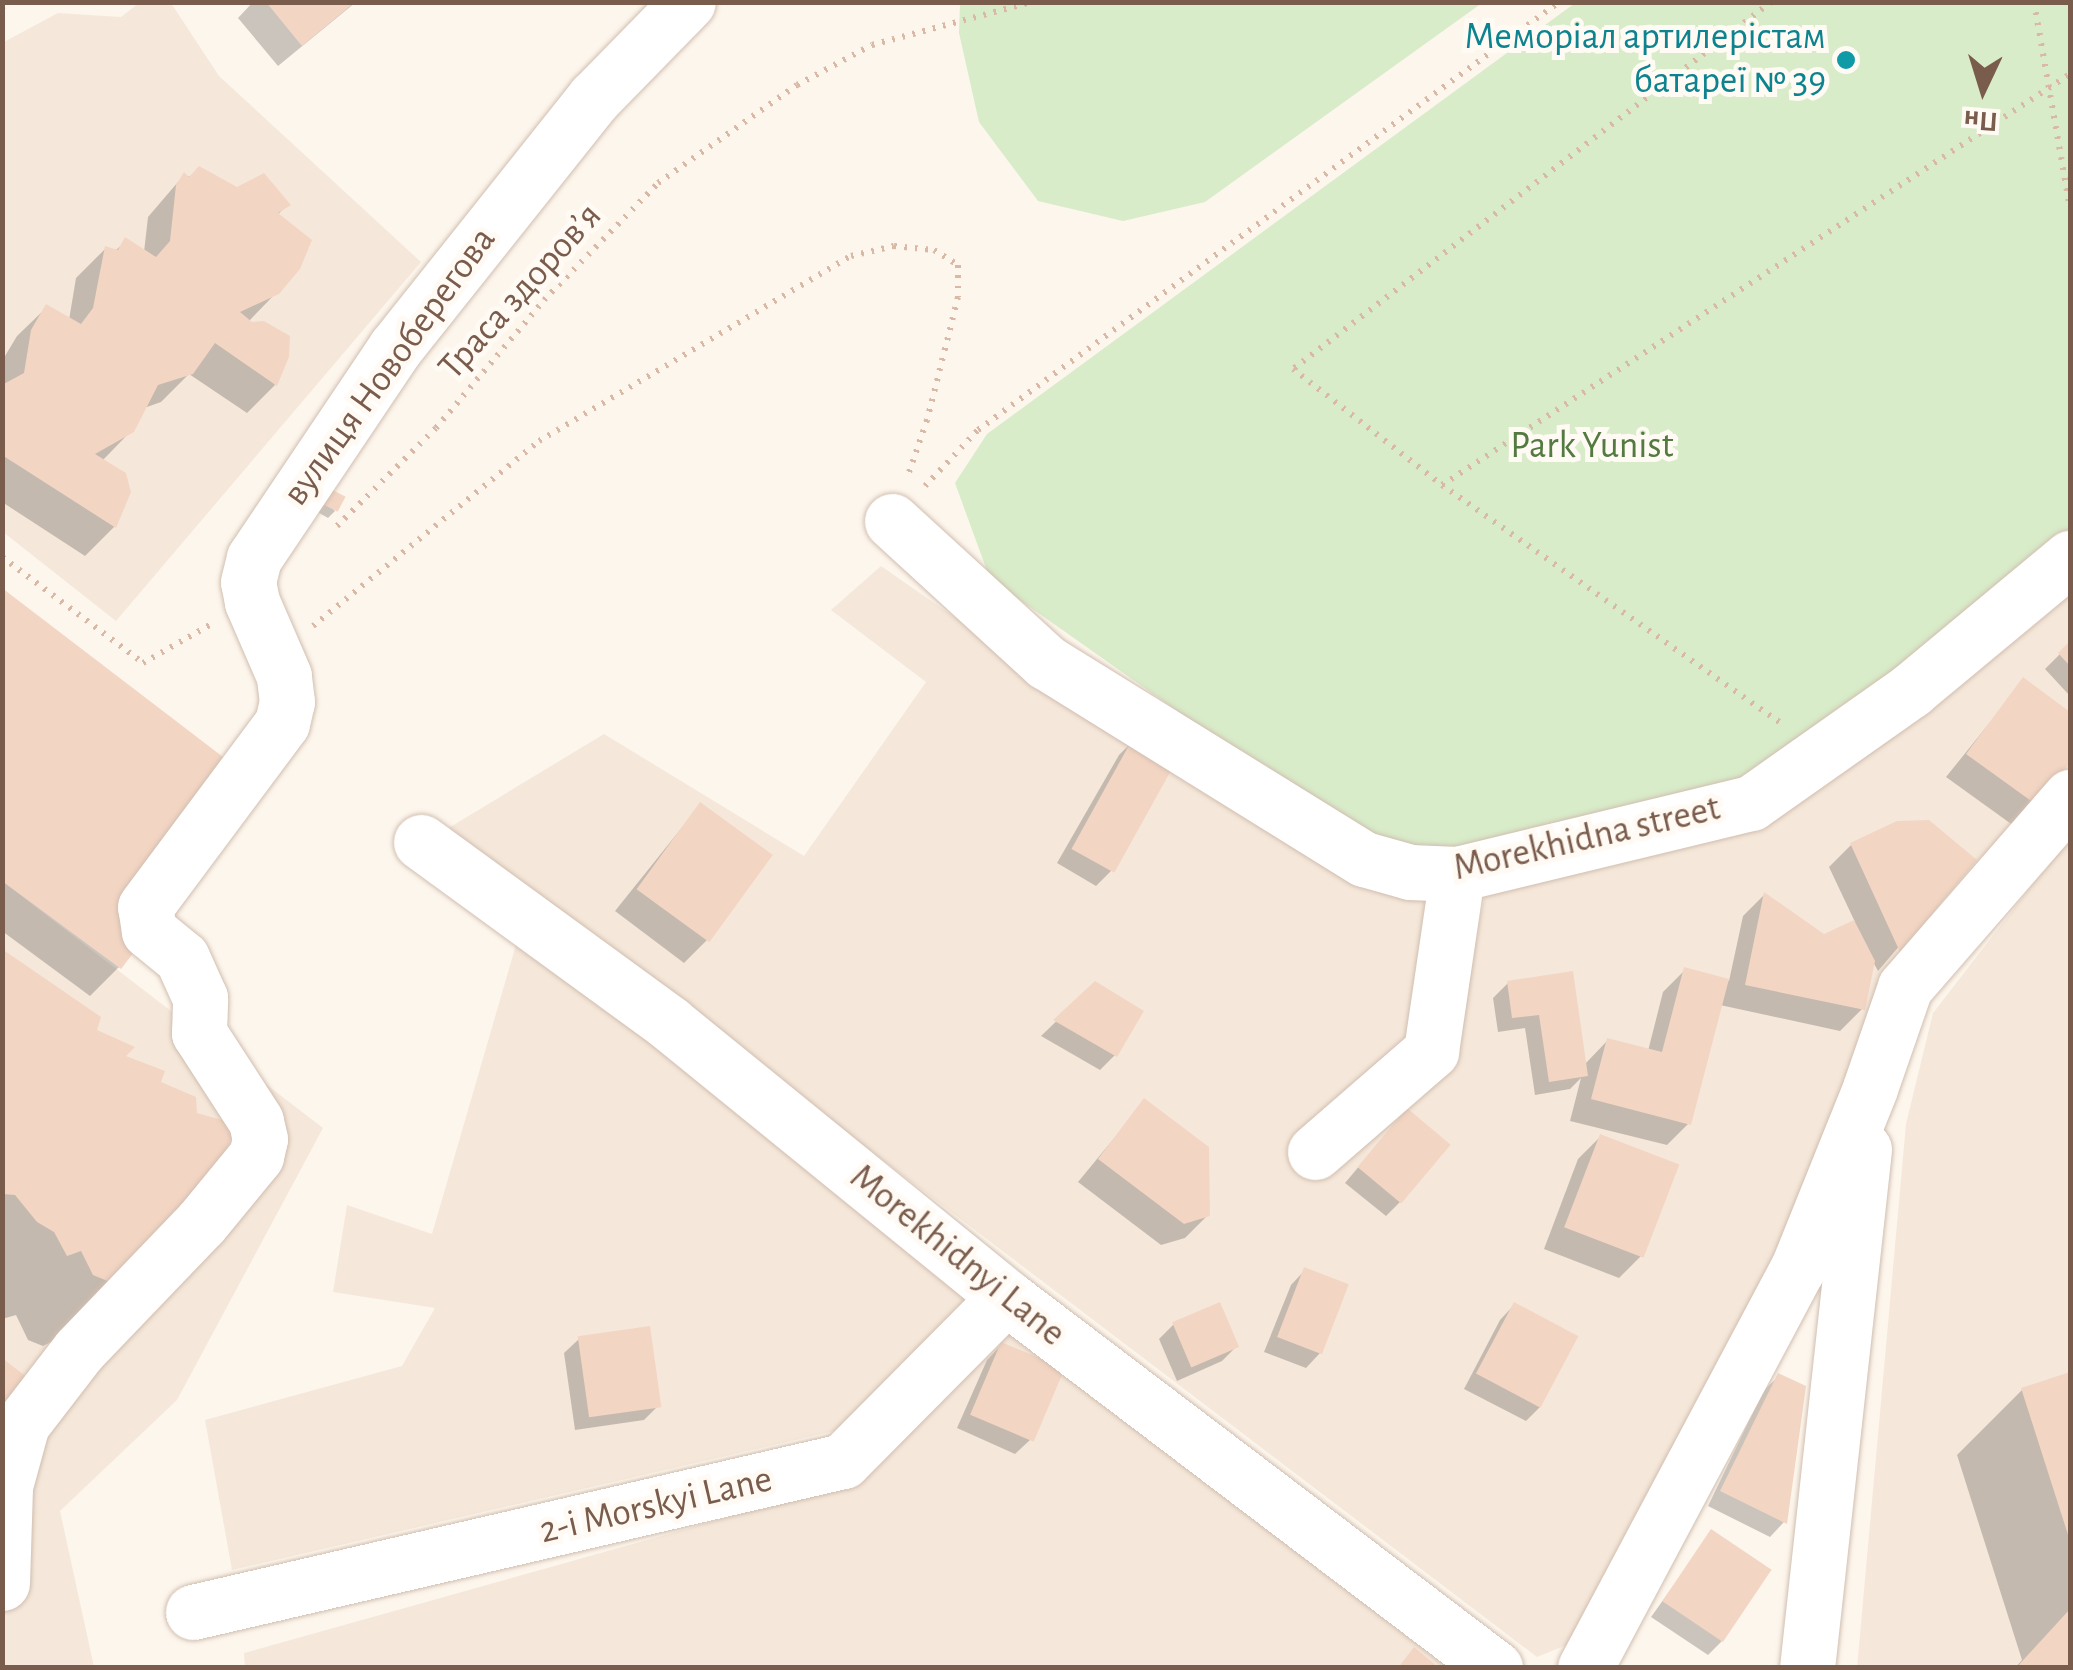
<!DOCTYPE html>
<meta charset="utf-8">
<style>
body{margin:0}
#map{position:relative;width:2073px;height:1670px;overflow:hidden;background:#fdf6ec;font-family:"Alegreya Sans",sans-serif}
div>[style]{position:absolute}
.residential>*{inset:0;background:#f5e8da}
.green>*{inset:0;background:#d8ecc9}
.shadow>*{inset:0;background:#0003}
.building>*{inset:0;background:#f3d5c3;transform-origin:0 0}
.path>*{height:6px;margin-top:-3px;transform-origin:0;background:repeating-linear-gradient(90deg,#d9b8a5 0 2.5px,transparent 0 10.5px)}
.roads{filter:drop-shadow(0 0 2px #d1beb0) drop-shadow(0 0 2px #d1beb0)}
.minor>*{height:55px;margin:-27.5px;padding:0 27.5px;transform-origin:27.5px;border-radius:27.5px;background:#fff}
.dots>*{width:28px;height:28px;translate:-50% -50%;box-sizing:border-box;border:5px solid #fffaf3;border-radius:50%}
span{translate:-50% -50%;white-space:nowrap;text-align:center;line-height:1.15;-webkit-text-stroke:10px #fffaf3;paint-order:stroke}
.culture-label{font-size:38px;color:#0d838f}
.right{translate:-100% -50%;text-align:right}
.street-label{font-size:38px;color:#7a5c4d}
.park-label{font-size:38px;color:#537a41}
.frame{position:absolute;inset:0;border:5px solid #7a5c4d;pointer-events:none}
.north{position:absolute;left:1933px;top:40px;width:100px;height:100px;-webkit-text-stroke:8px #fffaf3;paint-order:stroke;rotate:184deg;font-size:28px;font-weight:700;line-height:40px;text-align:center;color:#7a5c4d}
.north::after{content:'';display:block;margin:auto;width:35px;height:45px;background:#7a5c4d;clip-path:polygon(50% 0,100% 100%,50% 72%,0 100%)}
</style>
<div id="map">
<div class="residential">
<div style="clip-path:polygon(139px 3px,171px 3px,219px 76px,421px 262px,116px 621px,3px 532px,2px 43px,58px 13px,121px 17px)"></div>
<div style="clip-path:polygon(881px 566px,1048px 682px,1435px 898px,1445px 1066px,1488px 884px,2070px 574px,2070px 789px,1892px 1009px,1589px 1636px,1537px 1657px,447px 829px,604px 734px,804px 856px,926px 682px,831px 610px)"></div>
<div style="clip-path:polygon(2070px 836px,2070px 1667px,1857px 1668px,1906px 1124px,1933px 1013px)"></div>
<div style="clip-path:polygon(2px 881px,323px 1128px,177px 1400px,60px 1511px,94px 1667px,3px 1667px)"></div>
<div style="clip-path:polygon(520px 931px,973px 1298px,843px 1429px,232px 1570px,205px 1420px,402px 1366px,435px 1308px,333px 1292px,347px 1205px,432px 1234px)"></div>
<div style="clip-path:polygon(1003px 1320px,1483px 1667px,245px 1668px,244px 1653px,850px 1483px)"></div>
</div>
<div class="green">
<div style="clip-path:polygon(960px 3px,960px 2px,1482px 3px,1205px 202px,1123px 221px,1038px 201px,979px 122px,959px 33px)"></div>
<div style="clip-path:polygon(1575px 3px,2070px 3px,2070px 538px,1746px 791px,1473px 858px,1356px 837px,990px 579px,955px 483px,987px 434px)"></div>
</div>
<div class="shadow">
<div style="clip-path:polygon(253px 2px,356px 2px,278px 66px,238px 18px)"></div>
<div style="clip-path:polygon(184px 175px,288px 205px,277px 215px,277px 292px,248px 322px,275px 385px,247px 413px,189px 374px,161px 402px,144px 408px,132px 430px,102px 461px,129px 492px,114px 527px,85px 556px,2px 502px,2px 361px,17px 336px,46px 308px,69px 320px,76px 278px,105px 249px,115px 251px,126px 241px,144px 252px,148px 217px)"></div>
<div style="clip-path:polygon(321px 497px,335px 511px,328px 518px,314px 510px)"></div>
<div style="clip-path:polygon(2px 592px,119px 967px,90px 996px,2px 931px)"></div>
<div style="clip-path:polygon(2070px 644px,2070px 696px,2045px 669px)"></div>
<div style="clip-path:polygon(2024px 680px,2070px 715px,2070px 758px,2014px 826px,1946px 777px)"></div>
<div style="clip-path:polygon(1133px 741px,1111px 871px,1096px 886px,1057px 863px,1119px 755px)"></div>
<div style="clip-path:polygon(700px 805px,769px 856px,706px 941px,684px 963px,615px 911px)"></div>
<div style="clip-path:polygon(1851px 845px,1973px 860px,1878px 971px,1872px 960px,1862px 1009px,1840px 1031px,1720px 1005px,1689px 1123px,1667px 1145px,1570px 1121px,1581px 1078px,1570px 1089px,1535px 1095px,1525px 1028px,1498px 1032px,1493px 998px,1508px 983px,1570px 974px,1584px 1065px,1608px 1040px,1648px 1051px,1663px 992px,1685px 970px,1729px 981px,1743px 916px,1764px 895px,1823px 937px,1855px 922px,1829px 867px)"></div>
<div style="clip-path:polygon(2px 953px,195px 1115px,221px 1123px,72px 1332px,43px 1346px,28px 1340px,16px 1315px,2px 1319px)"></div>
<div style="clip-path:polygon(1095px 984px,1115px 1055px,1100px 1070px,1041px 1036px)"></div>
<div style="clip-path:polygon(1144px 1102px,1208px 1215px,1185px 1238px,1161px 1245px,1078px 1182px)"></div>
<div style="clip-path:polygon(1393px 1126px,1400px 1202px,1386px 1216px,1345px 1183px)"></div>
<div style="clip-path:polygon(1600px 1137px,1641px 1256px,1619px 1278px,1544px 1249px,1578px 1159px)"></div>
<div style="clip-path:polygon(1305px 1270px,1320px 1353px,1306px 1368px,1264px 1352px,1291px 1285px)"></div>
<div style="clip-path:polygon(1514px 1305px,1541px 1406px,1526px 1421px,1464px 1389px,1500px 1320px)"></div>
<div style="clip-path:polygon(1173px 1325px,1236px 1347px,1222px 1361px,1177px 1381px,1159px 1339px)"></div>
<div style="clip-path:polygon(579px 1339px,658px 1406px,644px 1420px,575px 1430px,564px 1353px)"></div>
<div style="clip-path:polygon(1001px 1345px,1030px 1440px,1015px 1454px,957px 1428px,987px 1360px)"></div>
<div style="clip-path:polygon(2070px 1375px,2070px 1668px,2015px 1668px,2022px 1660px,1957px 1455px,2022px 1390px)"></div>
<div style="clip-path:polygon(1779px 1376px,1784px 1522px,1770px 1537px,1708px 1506px,1764px 1390px)"></div>
<div style="clip-path:polygon(1711px 1533px,1723px 1640px,1708px 1655px,1651px 1617px)"></div>
</div>
<div class="building">
<div style="clip-path:polygon(266px 2px,355px 2px,302px 46px)"></div>
<div style="clip-path:polygon(199px 166px,237px 187px,264px 173px,291px 205px,278px 213px,312px 240px,300px 269px,279px 294px,240px 312px,252px 322px,264px 321px,290px 336px,289px 357px,277px 386px,215px 343px,193px 374px,158px 385px,134px 432px,95px 454px,126px 473px,131px 492px,116px 528px,2px 455px,2px 385px,24px 373px,31px 330px,46px 304px,81px 324px,93px 308px,105px 246px,118px 250px,125px 237px,156px 257px,170px 241px,176px 185px,184px 172px,189px 177px)"></div>
<div style="left:327px;top:487px;width:21px;height:17px;rotate:28deg"></div>
<div style="clip-path:polygon(2px 588px,261px 786px,121px 969px,2px 881px)"></div>
<div style="clip-path:polygon(2070px 641px,2070px 666px,2058px 653px)"></div>
<div style="clip-path:polygon(2023px 677px,2070px 712px,2070px 762px,2038px 806px,1966px 754px)"></div>
<div style="left:1133px;top:738px;width:49px;height:127px;rotate:29deg"></div>
<div style="left:700px;top:802px;width:90px;height:108px;rotate:36deg"></div>
<div style="clip-path:polygon(1929px 820px,1977px 860px,1900px 952px,1850px 843px,1897px 821px)"></div>
<div style="clip-path:polygon(1764px 892px,1824px 934px,1854px 920px,1875px 961px,1865px 1010px,1745px 985px)"></div>
<div style="clip-path:polygon(2px 949px,101px 1017px,97px 1030px,135px 1047px,126px 1056px,165px 1071px,161px 1082px,196px 1097px,197px 1113px,222px 1120px,233px 1131px,222px 1163px,110px 1282px,93px 1275px,81px 1251px,67px 1256px,54px 1232px,37px 1222px,15px 1195px,2px 1194px)"></div>
<div style="clip-path:polygon(1684px 967px,1729px 979px,1691px 1125px,1591px 1099px,1607px 1038px,1662px 1052px)"></div>
<div style="clip-path:polygon(1573px 971px,1588px 1076px,1549px 1082px,1539px 1015px,1512px 1018px,1507px 981px)"></div>
<div style="clip-path:polygon(1095px 981px,1144px 1011px,1117px 1057px,1053px 1020px)"></div>
<div style="clip-path:polygon(1144px 1098px,1209px 1147px,1210px 1216px,1184px 1224px,1098px 1159px)"></div>
<div style="left:1407px;top:1108px;width:57px;height:77px;rotate:40deg"></div>
<div style="left:1600px;top:1134px;width:85px;height:100px;rotate:21deg"></div>
<div style="left:1304px;top:1267px;width:48px;height:75px;rotate:21deg"></div>
<div style="left:1220px;top:1302px;width:49px;height:52px;rotate:67deg"></div>
<div style="left:1514px;top:1302px;width:73px;height:81px;rotate:28deg"></div>
<div style="left:650px;top:1326px;width:82px;height:73px;rotate:82deg"></div>
<div style="left:1001px;top:1342px;width:69px;height:79px;rotate:23deg"></div>
<div style="clip-path:polygon(2px 1358px,32px 1381px,2px 1417px)"></div>
<div style="clip-path:polygon(2070px 1372px,2070px 1541px,2021px 1388px)"></div>
<div style="clip-path:polygon(1778px 1373px,1806px 1386px,1787px 1524px,1720px 1491px)"></div>
<div style="left:1711px;top:1529px;width:73px;height:87px;rotate:34deg"></div>
<div style="clip-path:polygon(2070px 1609px,2070px 1668px,2016px 1668px)"></div>
<div style="clip-path:polygon(1414px 1647px,1439px 1668px,1398px 1668px)"></div>
</div>
<div class="path">
<div style="left:1771px;top:2px;width:603px;rotate:142.48deg"></div>
<div style="left:1293px;top:369px;width:189px;rotate:37.9deg"></div>
<div style="left:1442px;top:485px;width:414px;rotate:35.1deg"></div>
<div style="left:2034px;top:2px;width:209px;rotate:80.1deg"></div>
<div style="left:2px;top:7px;width:9px;rotate:-32deg"></div>
<div style="left:1442px;top:485px;width:751px;rotate:-33.2deg"></div>
<div style="left:925px;top:486px;width:77px;rotate:-46.6deg"></div>
<div style="left:978px;top:430px;width:722px;rotate:-36.38deg"></div>
<div style="left:337px;top:526px;width:139px;rotate:-44.7deg"></div>
<div style="left:436px;top:428px;width:167px;rotate:-49.8deg"></div>
<div style="left:544px;top:300px;width:163px;rotate:-45.7deg"></div>
<div style="left:658px;top:183px;width:170px;rotate:-35.2deg"></div>
<div style="left:797px;top:85px;width:85px;rotate:-28.1deg"></div>
<div style="left:872px;top:45px;width:165px;rotate:-15.1deg"></div>
<div style="left:2px;top:557px;width:176px;rotate:36.9deg"></div>
<div style="left:143px;top:663px;width:77px;rotate:-29.6deg"></div>
<div style="left:313px;top:626px;width:292px;rotate:-39.3deg"></div>
<div style="left:539px;top:441px;width:363px;rotate:-30.7deg"></div>
<div style="left:851px;top:256px;width:44px;rotate:-13.1deg"></div>
<div style="left:894px;top:246px;width:40px;rotate:5.7deg"></div>
<div style="left:934px;top:250px;width:28px;rotate:32deg"></div>
<div style="left:958px;top:265px;width:32px;rotate:90deg"></div>
<div style="left:958px;top:297px;width:127px;rotate:104.1deg"></div>
<div style="left:927px;top:420px;width:61px;rotate:109deg"></div>
</div>
<div class="roads">
<div class="minor">
<div style="left:892px;top:521px;width:209px;rotate:42.5deg"></div>
<div style="left:1046px;top:662px;width:374px;rotate:31.8deg"></div>
<div style="left:1364px;top:859px;width:48px;rotate:15.8deg"></div>
<div style="left:1410px;top:872px;width:47px;rotate:2.4deg"></div>
<div style="left:1457px;top:874px;width:302px;rotate:-13.6deg"></div>
<div style="left:1751px;top:803px;width:196px;rotate:-35.2deg"></div>
<div style="left:1911px;top:690px;width:207px;rotate:-39.7deg"></div>
<div style="left:421px;top:842px;width:307px;rotate:36.1deg"></div>
<div style="left:669px;top:1023px;width:434px;rotate:39.1deg"></div>
<div style="left:1006px;top:1297px;width:614px;rotate:37.19deg"></div>
<div style="left:1315px;top:1152px;width:154px;rotate:-41deg"></div>
<div style="left:1431px;top:1051px;width:179px;rotate:-81.6deg"></div>
<div style="left:2px;top:1583px;width:97px;rotate:-88.2deg"></div>
<div style="left:5px;top:1486px;width:64px;rotate:-74.7deg"></div>
<div style="left:22px;top:1424px;width:93px;rotate:-52.4deg"></div>
<div style="left:79px;top:1350px;width:176px;rotate:-46.2deg"></div>
<div style="left:201px;top:1223px;width:87px;rotate:-50.6deg"></div>
<div style="left:256px;top:1156px;width:17px;rotate:-77deg"></div>
<div style="left:260px;top:1139px;width:18px;rotate:-103deg"></div>
<div style="left:256px;top:1121px;width:105px;rotate:-122.9deg"></div>
<div style="left:199px;top:1033px;width:35px;rotate:-88deg"></div>
<div style="left:200px;top:998px;width:44px;rotate:-114.2deg"></div>
<div style="left:182px;top:958px;width:43px;rotate:-140.7deg"></div>
<div style="left:149px;top:931px;width:24px;rotate:-99deg"></div>
<div style="left:145px;top:907px;width:229px;rotate:-53.3deg"></div>
<div style="left:282px;top:723px;width:22px;rotate:-77deg"></div>
<div style="left:287px;top:702px;width:26px;rotate:-97deg"></div>
<div style="left:284px;top:676px;width:81px;rotate:-113.4deg"></div>
<div style="left:252px;top:602px;width:20px;rotate:-101deg"></div>
<div style="left:248px;top:582px;width:25px;rotate:-76deg"></div>
<div style="left:254px;top:558px;width:253px;rotate:-56.1deg"></div>
<div style="left:395px;top:348px;width:320px;rotate:-51.5deg"></div>
<div style="left:594px;top:98px;width:134px;rotate:-45.6deg"></div>
<div style="left:193px;top:1612px;width:667px;rotate:-13.08deg"></div>
<div style="left:843px;top:1461px;width:231px;rotate:-45.2deg"></div>
<div style="left:1585px;top:1668px;width:451px;rotate:-62deg"></div>
<div style="left:1797px;top:1270px;width:196px;rotate:-68.1deg"></div>
<div style="left:1870px;top:1088px;width:107px;rotate:-70.9deg"></div>
<div style="left:1905px;top:987px;width:252px;rotate:-49deg"></div>
<div style="left:1807px;top:1668px;width:522px;rotate:-83.73deg"></div>
</div>
</div>
<div class="dots">
<div style="left:1846px;top:60px;background:#0f9aa8"></div>
</div>
<div class="culture-label">
<span class="right" style="left:1826px;top:60px">Меморіал артилерістам<br>батареї № 39</span>
</div>
<div class="street-label">
<span style="left:521px;top:292px;rotate:-48deg">Траса здоров’я</span>
<span style="left:390px;top:367px;rotate:-54deg">вулиця Новоберегова</span>
<span style="left:1587px;top:839px;rotate:-13deg">Morekhidna street</span>
<span style="left:957px;top:1256px;rotate:39deg">Morekhidnyi Lane</span>
<span style="left:656px;top:1506px;rotate:-13deg">2-i Morskyi Lane</span>
</div>
<div class="park-label">
<span style="left:1592px;top:447px">Park Yunist</span>
</div>
<div class="frame"></div>
<div class="north">Пн</div>
</div>
